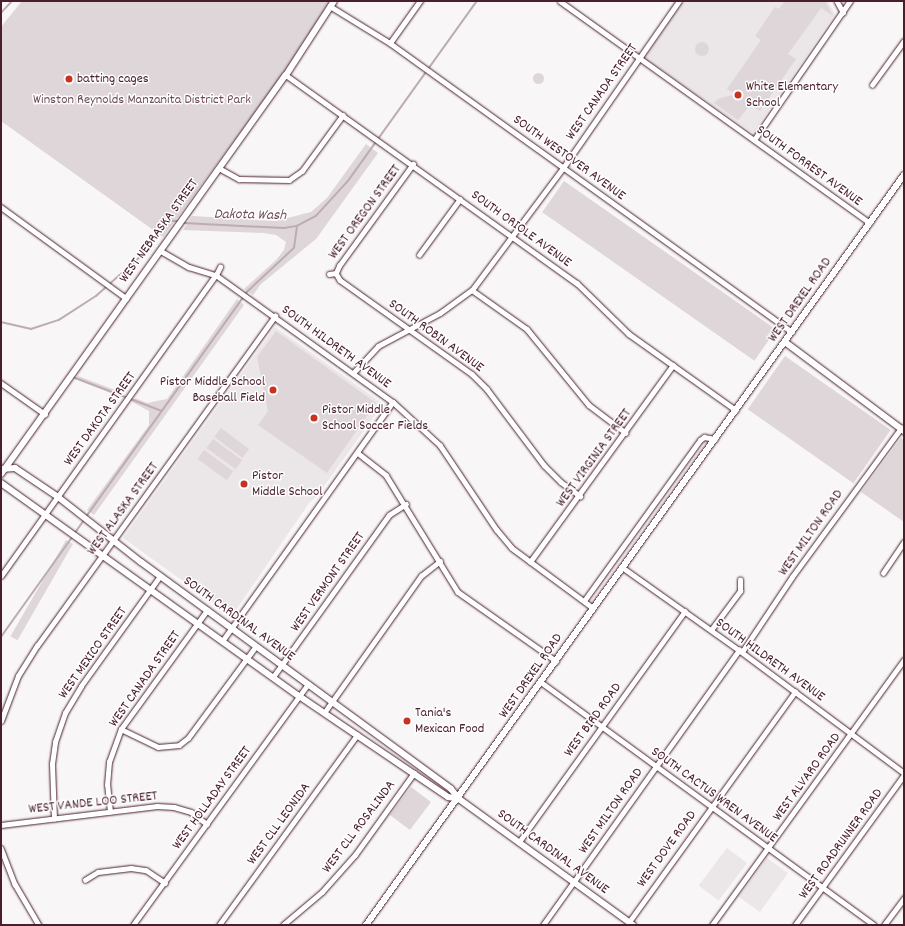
<!DOCTYPE html>
<style>
body{margin:0}
#map{position:relative;width:905px;height:926px;overflow:hidden;background:#f8f6f7;font-family:Dekko,sans-serif}
div>[style]{position:absolute}
.built>*{inset:0;background:#ebe6e8;transform-origin:0 0}
.green>*{inset:0;background:#ded6d9;transform-origin:0 0}
.round{border-radius:50%}
.stream>*{height:1.5px;margin:-0.75px;padding:0 0.75px;transform-origin:0.75px;border-radius:0.75px;background:#bdadb0}
.roads{filter:drop-shadow(0 0 1px #4a1f2b) drop-shadow(0 0 1px #4a1f2b)}
.street>*{height:4.5px;margin:-2.25px;padding:0 2.25px;transform-origin:2.25px;border-radius:2.25px;background:#fff}
.secondary>*{height:6px;margin:-3px;padding:0 3px;transform-origin:3px;border-radius:3px;background:#fff}
.dots>*{width:11px;height:11px;translate:-50% -50%;box-sizing:border-box;border:2px solid #fff;border-radius:50%}
span{translate:-50% -50%;white-space:nowrap;text-align:center;line-height:1.15;-webkit-text-stroke:3px #fff;paint-order:stroke}
.poi-label{font-size:14px;color:#4a1f2b}
.left{translate:0 -50%;text-align:left}
.right{translate:-100% -50%;text-align:right}
.street-label{font-size:14px;color:#4a1f2b}
.park-label{font-size:14px;color:#6f4d56}
.water-label{font-size:15px;color:#72515a;font-style:italic}
.frame{position:absolute;inset:0;border:2px solid #4a1f2b;pointer-events:none}
</style>
<div id="map">
<div class="built">
<div style="clip-path:polygon(684px 1px,828px 1px,835px 14px,753px 133px,644px 58px)"></div>
<div style="clip-path:polygon(275px 327px,383px 404px,317px 496px,309px 503px,232px 616px,123px 538px)"></div>
<div style="left:727px;top:848px;width:25px;height:47px;rotate:37deg"></div>
<div style="left:767px;top:858px;width:26px;height:48px;rotate:36deg"></div>
</div>
<div class="green">
<div style="clip-path:polygon(22px 1px,330px 1px,284px 73px,163px 237px,1px 121px,1px 27px)"></div>
<div style="clip-path:polygon(785px 1px,825px 1px,833px 16px,821px 8px,788px 54px,796px 59px,760px 111px,727px 89px,761px 40px,755px 36px,775px 7px,779px 9px)"></div>
<div class="round" style="left:695px;top:42px;width:14px;height:14px"></div>
<div class="round" style="left:532.5px;top:72.5px;width:11px;height:11px"></div>
<div style="clip-path:polygon(736px 94px,750px 105px,738px 120px,714px 103px,718px 99px)"></div>
<div style="clip-path:polygon(366px 144px,378px 153px,316px 239px,261px 284px,253px 295px,244px 289px,276px 260px,284px 250px,286px 242px,276px 235px,263px 233px,183px 230px,192px 216px,276px 221px,311px 212px,327px 198px)"></div>
<div style="left:564px;top:181px;width:259px;height:38px;rotate:35deg"></div>
<div style="clip-path:polygon(237px 299px,244px 305px,94px 515px,87px 510px,149px 425px,149px 411px,132px 402px,135px 398px,147px 403px,167px 399px)"></div>
<div style="clip-path:polygon(276px 331px,376px 403px,327px 473px,258px 425px,268px 411px,257px 357px)"></div>
<div style="left:785px;top:356px;width:129px;height:65px;rotate:35deg"></div>
<div style="clip-path:polygon(78px 376px,123px 393px,121px 397px,75px 379px)"></div>
<div style="left:221px;top:428px;width:35px;height:11px;rotate:37deg"></div>
<div style="clip-path:polygon(901px 438px,904px 440px,904px 522px,861px 492px)"></div>
<div style="left:213px;top:439px;width:36px;height:11px;rotate:36deg"></div>
<div style="left:204px;top:450px;width:36px;height:11px;rotate:36deg"></div>
<div style="left:66px;top:540px;width:8px;height:111px;rotate:30deg"></div>
<div style="left:411px;top:787px;width:25px;height:35px;rotate:37deg"></div>
</div>
<div class="stream">
<div style="left:1px;top:13px;width:16px;rotate:-47deg"></div>
<div style="left:184px;top:223px;width:100px;rotate:2.9deg"></div>
<div style="left:284px;top:228px;width:13px;rotate:-9deg"></div>
<div style="left:297px;top:226px;width:21px;rotate:-28deg"></div>
<div style="left:316px;top:216px;width:47px;rotate:-47.6deg"></div>
<div style="left:348px;top:181px;width:221px;rotate:-54.4deg"></div>
<div style="left:1px;top:322px;width:31px;rotate:13deg"></div>
<div style="left:31px;top:329px;width:29px;rotate:-18deg"></div>
<div style="left:59px;top:320px;width:44px;rotate:-33deg"></div>
<div style="left:96px;top:296px;width:59px;rotate:-41.6deg"></div>
<div style="left:140px;top:257px;width:36px;rotate:-52deg"></div>
<div style="left:162px;top:229px;width:13px;rotate:-39deg"></div>
<div style="left:172px;top:221px;width:7px"></div>
<div style="left:73px;top:377px;width:95px;rotate:20.9deg"></div>
<div style="left:86px;top:517px;width:278px;rotate:-54.4deg"></div>
<div style="left:248px;top:291px;width:63px;rotate:-43.1deg"></div>
<div style="left:294px;top:248px;width:22px;rotate:-82deg"></div>
<div style="left:75px;top:533px;width:16px;rotate:-55deg"></div>
<div style="left:1px;top:637px;width:124px;rotate:-54.5deg"></div>
</div>
<div class="roads">
<div class="street">
<div style="left:560px;top:1px;width:381px;rotate:35.6deg"></div>
<div style="left:837px;top:1px;width:13px;rotate:61deg"></div>
<div style="left:330px;top:6px;width:70px;rotate:31.7deg"></div>
<div style="left:390px;top:43px;width:495px;rotate:35.7deg"></div>
<div style="left:390px;top:43px;width:52px;rotate:-54.5deg"></div>
<div style="left:286px;top:75px;width:358px;rotate:35.6deg"></div>
<div style="left:577px;top:283px;width:73px;rotate:44.4deg"></div>
<div style="left:629px;top:334px;width:131px;rotate:35.4deg"></div>
<div style="left:872px;top:85px;width:54px;rotate:-54deg"></div>
<div style="left:754px;top:140px;width:169px;rotate:-55.4deg"></div>
<div style="left:219px;top:168px;width:23px;rotate:29deg"></div>
<div style="left:239px;top:179px;width:50px;rotate:1.1deg"></div>
<div style="left:289px;top:180px;width:16px;rotate:-35deg"></div>
<div style="left:302px;top:171px;width:69px;rotate:-53.8deg"></div>
<div style="left:1px;top:207px;width:155px;rotate:36.1deg"></div>
<div style="left:161px;top:251px;width:32px;rotate:30deg"></div>
<div style="left:189px;top:267px;width:28px;rotate:17deg"></div>
<div style="left:216px;top:275px;width:218px;rotate:35.7deg"></div>
<div style="left:393px;top:402px;width:64px;rotate:42.5deg"></div>
<div style="left:440px;top:445px;width:102px;rotate:56.2deg"></div>
<div style="left:497px;top:530px;width:23px;rotate:50deg"></div>
<div style="left:512px;top:548px;width:101px;rotate:36.5deg"></div>
<div style="left:419px;top:255px;width:69px;rotate:-53.8deg"></div>
<div style="left:336px;top:273px;width:8px;rotate:60deg"></div>
<div style="left:340px;top:280px;width:162px;rotate:35.5deg"></div>
<div style="left:472px;top:374px;width:21px;rotate:45deg"></div>
<div style="left:487px;top:389px;width:95px;rotate:53.1deg"></div>
<div style="left:544px;top:465px;width:24px;rotate:45deg"></div>
<div style="left:561px;top:482px;width:24px;rotate:36deg"></div>
<div style="left:336px;top:273px;width:8px;rotate:-67deg"></div>
<div style="left:339px;top:266px;width:126px;rotate:-54deg"></div>
<div style="left:329px;top:274px;width:7px;rotate:-8deg"></div>
<div style="left:472px;top:290px;width:67px;rotate:35.3deg"></div>
<div style="left:527px;top:329px;width:98px;rotate:50.8deg"></div>
<div style="left:589px;top:405px;width:46px;rotate:37.1deg"></div>
<div style="left:354px;top:372px;width:35px;rotate:-47deg"></div>
<div style="left:378px;top:346px;width:70px;rotate:-28deg"></div>
<div style="left:440px;top:313px;width:39px;rotate:-36deg"></div>
<div style="left:472px;top:290px;width:152px;rotate:-53.3deg"></div>
<div style="left:563px;top:168px;width:203px;rotate:-55.2deg"></div>
<div style="left:1px;top:383px;width:54px;rotate:35.2deg"></div>
<div style="left:358px;top:453px;width:36px;rotate:38deg"></div>
<div style="left:386px;top:475px;width:137px;rotate:58.4deg"></div>
<div style="left:458px;top:592px;width:120px;rotate:35.1deg"></div>
<div style="left:530px;top:562px;width:243px;rotate:-54deg"></div>
<div style="left:622px;top:567px;width:143px;rotate:35.4deg"></div>
<div style="left:739px;top:650px;width:206px;rotate:36.7deg"></div>
<div style="left:883px;top:573px;width:37px;rotate:-56deg"></div>
<div style="left:1px;top:576px;width:370px;rotate:-54.5deg"></div>
<div style="left:216px;top:275px;width:9px;rotate:-63deg"></div>
<div style="left:584px;top:601px;width:198px;rotate:-54.2deg"></div>
<div style="left:700px;top:440px;width:5px;rotate:-37deg"></div>
<div style="left:704px;top:437px;width:11px;rotate:10deg"></div>
<div style="left:711px;top:630px;width:49px;rotate:-53.4deg"></div>
<div style="left:740px;top:591px;width:11px;rotate:-90deg"></div>
<div style="left:223px;top:640px;width:292px;rotate:-54.5deg"></div>
<div style="left:742px;top:652px;width:90px;rotate:-56.3deg"></div>
<div style="left:792px;top:577px;width:185px;rotate:-53.8deg"></div>
<div style="left:273px;top:677px;width:199px;rotate:-54.4deg"></div>
<div style="left:389px;top:515px;width:20px;rotate:-33deg"></div>
<div style="left:541px;top:682px;width:412px;rotate:36.1deg"></div>
<div style="left:324px;top:713px;width:168px;rotate:-54.7deg"></div>
<div style="left:421px;top:576px;width:24px;rotate:-38deg"></div>
<div style="left:1px;top:721px;width:48px;rotate:-69.3deg"></div>
<div style="left:18px;top:676px;width:36px;rotate:-58deg"></div>
<div style="left:37px;top:646px;width:407px;rotate:-54.2deg"></div>
<div style="left:121px;top:729px;width:41px;rotate:25.9deg"></div>
<div style="left:158px;top:747px;width:21px;rotate:-5deg"></div>
<div style="left:179px;top:745px;width:11px;rotate:-38deg"></div>
<div style="left:188px;top:738px;width:114px;rotate:-53.5deg"></div>
<div style="left:110px;top:812px;width:27px;rotate:-96deg"></div>
<div style="left:107px;top:785px;width:23px;rotate:-85deg"></div>
<div style="left:109px;top:762px;width:35px;rotate:-70deg"></div>
<div style="left:121px;top:729px;width:147px;rotate:-54.1deg"></div>
<div style="left:54px;top:819px;width:55px;rotate:-92.1deg"></div>
<div style="left:52px;top:764px;width:22px;rotate:-82deg"></div>
<div style="left:55px;top:742px;width:31px;rotate:-71deg"></div>
<div style="left:65px;top:713px;width:31px;rotate:-59deg"></div>
<div style="left:81px;top:686px;width:135px;rotate:-54.3deg"></div>
<div style="left:1px;top:825px;width:157px;rotate:-6.9deg"></div>
<div style="left:157px;top:806px;width:17px;rotate:3deg"></div>
<div style="left:174px;top:807px;width:18px;rotate:16deg"></div>
<div style="left:191px;top:812px;width:20px;rotate:37deg"></div>
<div style="left:519px;top:842px;width:284px;rotate:-54.3deg"></div>
<div style="left:1px;top:848px;width:39px;rotate:69deg"></div>
<div style="left:15px;top:884px;width:48px;rotate:59.7deg"></div>
<div style="left:85px;top:880px;width:15px;rotate:-32deg"></div>
<div style="left:98px;top:872px;width:33px;rotate:-7deg"></div>
<div style="left:131px;top:868px;width:15px;rotate:8deg"></div>
<div style="left:146px;top:870px;width:23px;rotate:34deg"></div>
<div style="left:629px;top:922px;width:284px;rotate:-54.2deg"></div>
<div style="left:133px;top:925px;width:298px;rotate:-54deg"></div>
<div style="left:219px;top:925px;width:235px;rotate:-54deg"></div>
<div style="left:283px;top:925px;width:51px;rotate:-40.2deg"></div>
<div style="left:322px;top:892px;width:50px;rotate:-48.3deg"></div>
<div style="left:355px;top:855px;width:101px;rotate:-54.3deg"></div>
<div style="left:543px;top:925px;width:338px;rotate:-54.5deg"></div>
<div style="left:712px;top:925px;width:327px;rotate:-54.1deg"></div>
<div style="left:795px;top:925px;width:185px;rotate:-54deg"></div>
<div style="left:884px;top:925px;width:34px;rotate:-53deg"></div>
</div>
<div class="secondary">
<div style="left:785px;top:342px;width:149px;rotate:36.8deg"></div>
<div style="left:1px;top:469px;width:14px;rotate:-4deg"></div>
<div style="left:15px;top:468px;width:52px;rotate:34deg"></div>
<div style="left:58px;top:497px;width:105px;rotate:38.1deg"></div>
<div style="left:141px;top:562px;width:384px;rotate:36.2deg"></div>
<div style="left:451px;top:789px;width:13px;rotate:51deg"></div>
<div style="left:459px;top:799px;width:215px;rotate:35.9deg"></div>
<div style="left:1px;top:474px;width:490px;rotate:-54.5deg"></div>
<div style="left:286px;top:75px;width:88px;rotate:-57deg"></div>
<div style="left:1px;top:483px;width:366px;rotate:35.6deg"></div>
<div style="left:299px;top:696px;width:180px;rotate:34.1deg"></div>
<div style="left:448px;top:797px;width:11px;rotate:10deg"></div>
<div style="left:366px;top:925px;width:923px;rotate:-54.35deg"></div>
</div>
</div>
<div class="dots">
<div style="left:69px;top:79px;background:#c8321e"></div>
<div style="left:738px;top:95px;background:#c8321e"></div>
<div style="left:273px;top:390px;background:#c8321e"></div>
<div style="left:314px;top:418px;background:#c8321e"></div>
<div style="left:244px;top:484px;background:#c8321e"></div>
<div style="left:407px;top:721px;background:#c8321e"></div>
</div>
<div class="poi-label">
<span class="left" style="left:77px;top:79px">batting cages</span>
<span class="left" style="left:746px;top:95px">White Elementary<br>School</span>
<span class="right" style="left:265px;top:390px">Pistor Middle School<br>Baseball Field</span>
<span class="left" style="left:322px;top:418px">Pistor Middle<br>School Soccer Fields</span>
<span class="left" style="left:252px;top:484px">Pistor<br>Middle School</span>
<span class="left" style="left:415px;top:721px">Tania's<br>Mexican Food</span>
</div>
<div class="street-label">
<span style="left:602px;top:92px;rotate:-55deg">WEST CANADA STREET</span>
<span style="left:569px;top:158px;rotate:36deg">SOUTH WESTOVER AVENUE</span>
<span style="left:809px;top:166px;rotate:36deg">SOUTH FORREST AVENUE</span>
<span style="left:365px;top:212px;rotate:-54deg">WEST OREGON STREET</span>
<span style="left:521px;top:229px;rotate:36deg">SOUTH ORIOLE AVENUE</span>
<span style="left:159px;top:231px;rotate:-54deg">WEST NEBRASKA STREET</span>
<span style="left:800px;top:300px;rotate:-55deg">WEST DREXEL ROAD</span>
<span style="left:436px;top:336px;rotate:36deg">SOUTH ROBIN AVENUE</span>
<span style="left:336px;top:347px;rotate:36deg">SOUTH HILDRETH AVENUE</span>
<span style="left:100px;top:419px;rotate:-54deg">WEST DAKOTA STREET</span>
<span style="left:594px;top:458px;rotate:-54deg">WEST VIRGINIA STREET</span>
<span style="left:123px;top:509px;rotate:-54deg">WEST ALASKA STREET</span>
<span style="left:811px;top:533px;rotate:-55deg">WEST MILTON ROAD</span>
<span style="left:328px;top:582px;rotate:-55deg">WEST VERMONT STREET</span>
<span style="left:239px;top:619px;rotate:36deg">SOUTH CARDINAL AVENUE</span>
<span style="left:93px;top:653px;rotate:-55deg">WEST MEXICO STREET</span>
<span style="left:770px;top:660px;rotate:36deg">SOUTH HILDRETH AVENUE</span>
<span style="left:531px;top:676px;rotate:-55deg">WEST DREXEL ROAD</span>
<span style="left:145px;top:679px;rotate:-55deg">WEST CANADA STREET</span>
<span style="left:593px;top:720px;rotate:-54deg">WEST BIRD ROAD</span>
<span style="left:807px;top:777px;rotate:-54deg">WEST ALVARO ROAD</span>
<span style="left:714px;top:795px;rotate:36deg">SOUTH CACTUS WREN AVENUE</span>
<span style="left:212px;top:798px;rotate:-54deg">WEST HOLLADAY STREET</span>
<span style="left:93px;top:803px;rotate:-6deg">WEST VANDE LOO STREET</span>
<span style="left:611px;top:811px;rotate:-55deg">WEST MILTON ROAD</span>
<span style="left:279px;top:824px;rotate:-54deg">WEST CLL LEONIDA</span>
<span style="left:359px;top:827px;rotate:-53deg">WEST CLL ROSALINDA</span>
<span style="left:841px;top:844px;rotate:-54deg">WEST ROADRUNNER ROAD</span>
<span style="left:667px;top:849px;rotate:-54deg">WEST DOVE ROAD</span>
<span style="left:553px;top:852px;rotate:36deg">SOUTH CARDINAL AVENUE</span>
</div>
<div class="park-label">
<span style="left:142px;top:100px">Winston Reynolds Manzanita District Park</span>
</div>
<div class="water-label">
<span style="left:250px;top:216px;rotate:1deg">Dakota Wash</span>
</div>
<div class="frame"></div>
</div>
